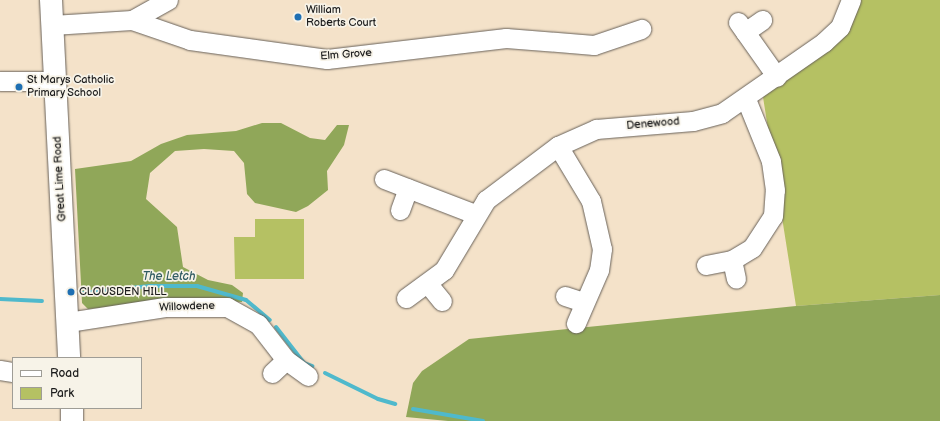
<!DOCTYPE html>
<style>
body{margin:0}
#map{position:relative;width:940px;height:421px;overflow:hidden;background:#f4e2c9;font-family:"Balsamiq Sans",sans-serif}
div>[style]{position:absolute}
.green>*{inset:0;background:#b5c163}
.forest>*{inset:0;background:#90a759}
.stream>*{height:4px;margin:-2px;padding:0 2px;transform-origin:2px;border-radius:2px;background:#4fb9cc}
.roads{filter:drop-shadow(0 0 1px #686159) drop-shadow(0 0 1px #686159)}
.minor>*{height:19px;margin:-9.5px;padding:0 9.5px;transform-origin:9.5px;border-radius:9.5px;background:#fff}
.major>*{height:22px;margin:-11px;padding:0 11px;transform-origin:11px;border-radius:11px;background:#fff}
.dots>*{width:11px;height:11px;translate:-50% -50%;box-sizing:border-box;border:2px solid #f7f3e8;border-radius:50%}
span{translate:-50% -50%;white-space:nowrap;text-align:center;line-height:1.15;-webkit-text-stroke:3.5px #f7f3e8;paint-order:stroke}
.poi-label{font-size:11px;color:#1c1c1c}
.left{translate:0 -50%;text-align:left}
.street-label{font-size:11px;color:#1c1c1c}
.water-label{font-size:12px;color:#305b62;font-style:italic}
.legend{position:absolute;left:12px;top:357px;width:130px;height:52px;box-sizing:border-box;background:#f7f3e8;border:1px solid #9f9d96;margin:0;padding:5px 7px;list-style:none;font-size:12px;color:#1c1c1c}
.legend li{display:flex;align-items:center;gap:8px;height:20px}
.legend b{width:20px;border:1px solid #9f9d96}
</style>
<div id="map">
<div class="green">
<div style="clip-path:polygon(856px 0,940px 0,940px 295px,796px 306px,763px 97px,832px 47px)"></div>
<div style="clip-path:polygon(255px 219px,304px 219px,304px 279px,235px 279px,234px 237px,255px 237px)"></div>
</div>
<div class="forest">
<div style="clip-path:polygon(262px 123px,281px 123px,310px 138px,325px 140px,337px 125px,349px 125px,344px 145px,327px 171px,328px 190px,308px 206px,296px 212px,255px 203px,247px 194px,244px 163px,234px 151px,204px 149px,175px 151px,150px 173px,146px 199px,177px 227px,183px 267px,208px 280px,232px 285px,243px 293px,242px 302px,185px 300px,88px 309px,82px 303px,75px 169px,131px 161px,161px 144px,187px 135px,236px 131px)"></div>
<div style="clip-path:polygon(940px 295px,940px 421px,448px 421px,406px 417px,413px 383px,422px 371px,469px 339px,796px 306px)"></div>
</div>
<div class="stream">
<div style="left:83px;top:293px;width:67px;rotate:-6deg"></div>
<div style="left:150px;top:286px;width:47px"></div>
<div style="left:197px;top:286px;width:51px;rotate:15.9deg"></div>
<div style="left:246px;top:300px;width:31px;rotate:40deg"></div>
<div style="left:0;top:299px;width:42px;rotate:2.7deg"></div>
<div style="left:276px;top:327px;width:46px;rotate:52.1deg"></div>
<div style="left:304px;top:363px;width:9px;rotate:21deg"></div>
<div style="left:325px;top:373px;width:59px;rotate:26.1deg"></div>
<div style="left:378px;top:399px;width:18px;rotate:16deg"></div>
<div style="left:413px;top:409px;width:71px;rotate:9.7deg"></div>
</div>
<div class="roads">
<div class="minor">
<div style="left:132px;top:20px;width:41px;rotate:-29.1deg"></div>
<div style="left:738px;top:22px;width:67px;rotate:54.7deg"></div>
<div style="left:52px;top:25px;width:80px;rotate:-3.6deg"></div>
<div style="left:132px;top:20px;width:61px;rotate:19deg"></div>
<div style="left:190px;top:40px;width:138px;rotate:7.9deg"></div>
<div style="left:327px;top:59px;width:180px;rotate:-6.7deg"></div>
<div style="left:506px;top:38px;width:88px;rotate:4.5deg"></div>
<div style="left:594px;top:45px;width:50px;rotate:-18.8deg"></div>
<div style="left:745px;top:32px;width:21px;rotate:-35deg"></div>
<div style="left:0;top:81px;width:55px"></div>
<div style="left:558px;top:146px;width:64px;rotate:59deg"></div>
<div style="left:591px;top:201px;width:49px;rotate:77.1deg"></div>
<div style="left:602px;top:249px;width:21px;rotate:98deg"></div>
<div style="left:599px;top:270px;width:58px;rotate:113.5deg"></div>
<div style="left:384px;top:179px;width:97px;rotate:21deg"></div>
<div style="left:400px;top:210px;width:23px;rotate:-70deg"></div>
<div style="left:732px;top:260px;width:19px;rotate:78deg"></div>
<div style="left:706px;top:265px;width:26px;rotate:-11deg"></div>
<div style="left:732px;top:260px;width:23px;rotate:-31deg"></div>
<div style="left:752px;top:248px;width:38px;rotate:-57deg"></div>
<div style="left:773px;top:216px;width:26px;rotate:-86deg"></div>
<div style="left:775px;top:190px;width:29px;rotate:-98deg"></div>
<div style="left:771px;top:161px;width:67px;rotate:-112deg"></div>
<div style="left:428px;top:284px;width:22px;rotate:51deg"></div>
<div style="left:565px;top:296px;width:20px;rotate:18deg"></div>
<div style="left:406px;top:298px;width:47px;rotate:-36.4deg"></div>
<div style="left:444px;top:270px;width:82px;rotate:-59deg"></div>
<div style="left:486px;top:200px;width:90px;rotate:-36.9deg"></div>
<div style="left:558px;top:146px;width:42px;rotate:-24.1deg"></div>
<div style="left:596px;top:129px;width:97px;rotate:-4.7deg"></div>
<div style="left:693px;top:121px;width:30px;rotate:-15deg"></div>
<div style="left:722px;top:113px;width:124px;rotate:-34.8deg"></div>
<div style="left:824px;top:42px;width:22px;rotate:-43deg"></div>
<div style="left:840px;top:27px;width:29px;rotate:-68deg"></div>
<div style="left:68px;top:322px;width:98px;rotate:-8.8deg"></div>
<div style="left:165px;top:307px;width:62px"></div>
<div style="left:227px;top:307px;width:35px;rotate:29deg"></div>
<div style="left:258px;top:324px;width:46px;rotate:52.1deg"></div>
<div style="left:286px;top:360px;width:27px;rotate:36deg"></div>
<div style="left:0;top:370px;width:13px;rotate:9deg"></div>
<div style="left:272px;top:373px;width:19px;rotate:-43deg"></div>
</div>
<div class="major">
<div style="left:51px;top:0;width:358px;rotate:87.1deg"></div>
<div style="left:72px;top:408px;width:13px;rotate:90deg"></div>
</div>
</div>
<div class="dots">
<div style="left:298px;top:17px;background:#1f6fb2"></div>
<div style="left:19px;top:87px;background:#1f6fb2"></div>
<div style="left:71px;top:292px;background:#1f6fb2"></div>
</div>
<div class="poi-label">
<span class="left" style="left:306px;top:17px">William<br>Roberts Court</span>
<span class="left" style="left:27px;top:87px">St Marys Catholic<br>Primary School</span>
<span class="left" style="left:79px;top:292px">CLOUSDEN HILL</span>
</div>
<div class="street-label">
<span style="left:346px;top:55px;rotate:-4deg">Elm Grove</span>
<span style="left:653px;top:124px;rotate:-5deg">Denewood</span>
<span style="left:60px;top:179px;rotate:-93deg">Great Lime Road</span>
<span style="left:187px;top:307px;rotate:-2deg">Willowdene</span>
</div>
<div class="water-label">
<span style="left:169px;top:277px">The Letch</span>
</div>
<ul class="legend">
<li><b style="height:5px;background:#fff"></b>Road</li>
<li><b style="height:11px;background:#b5c163"></b>Park</li>
</ul>
</div>
